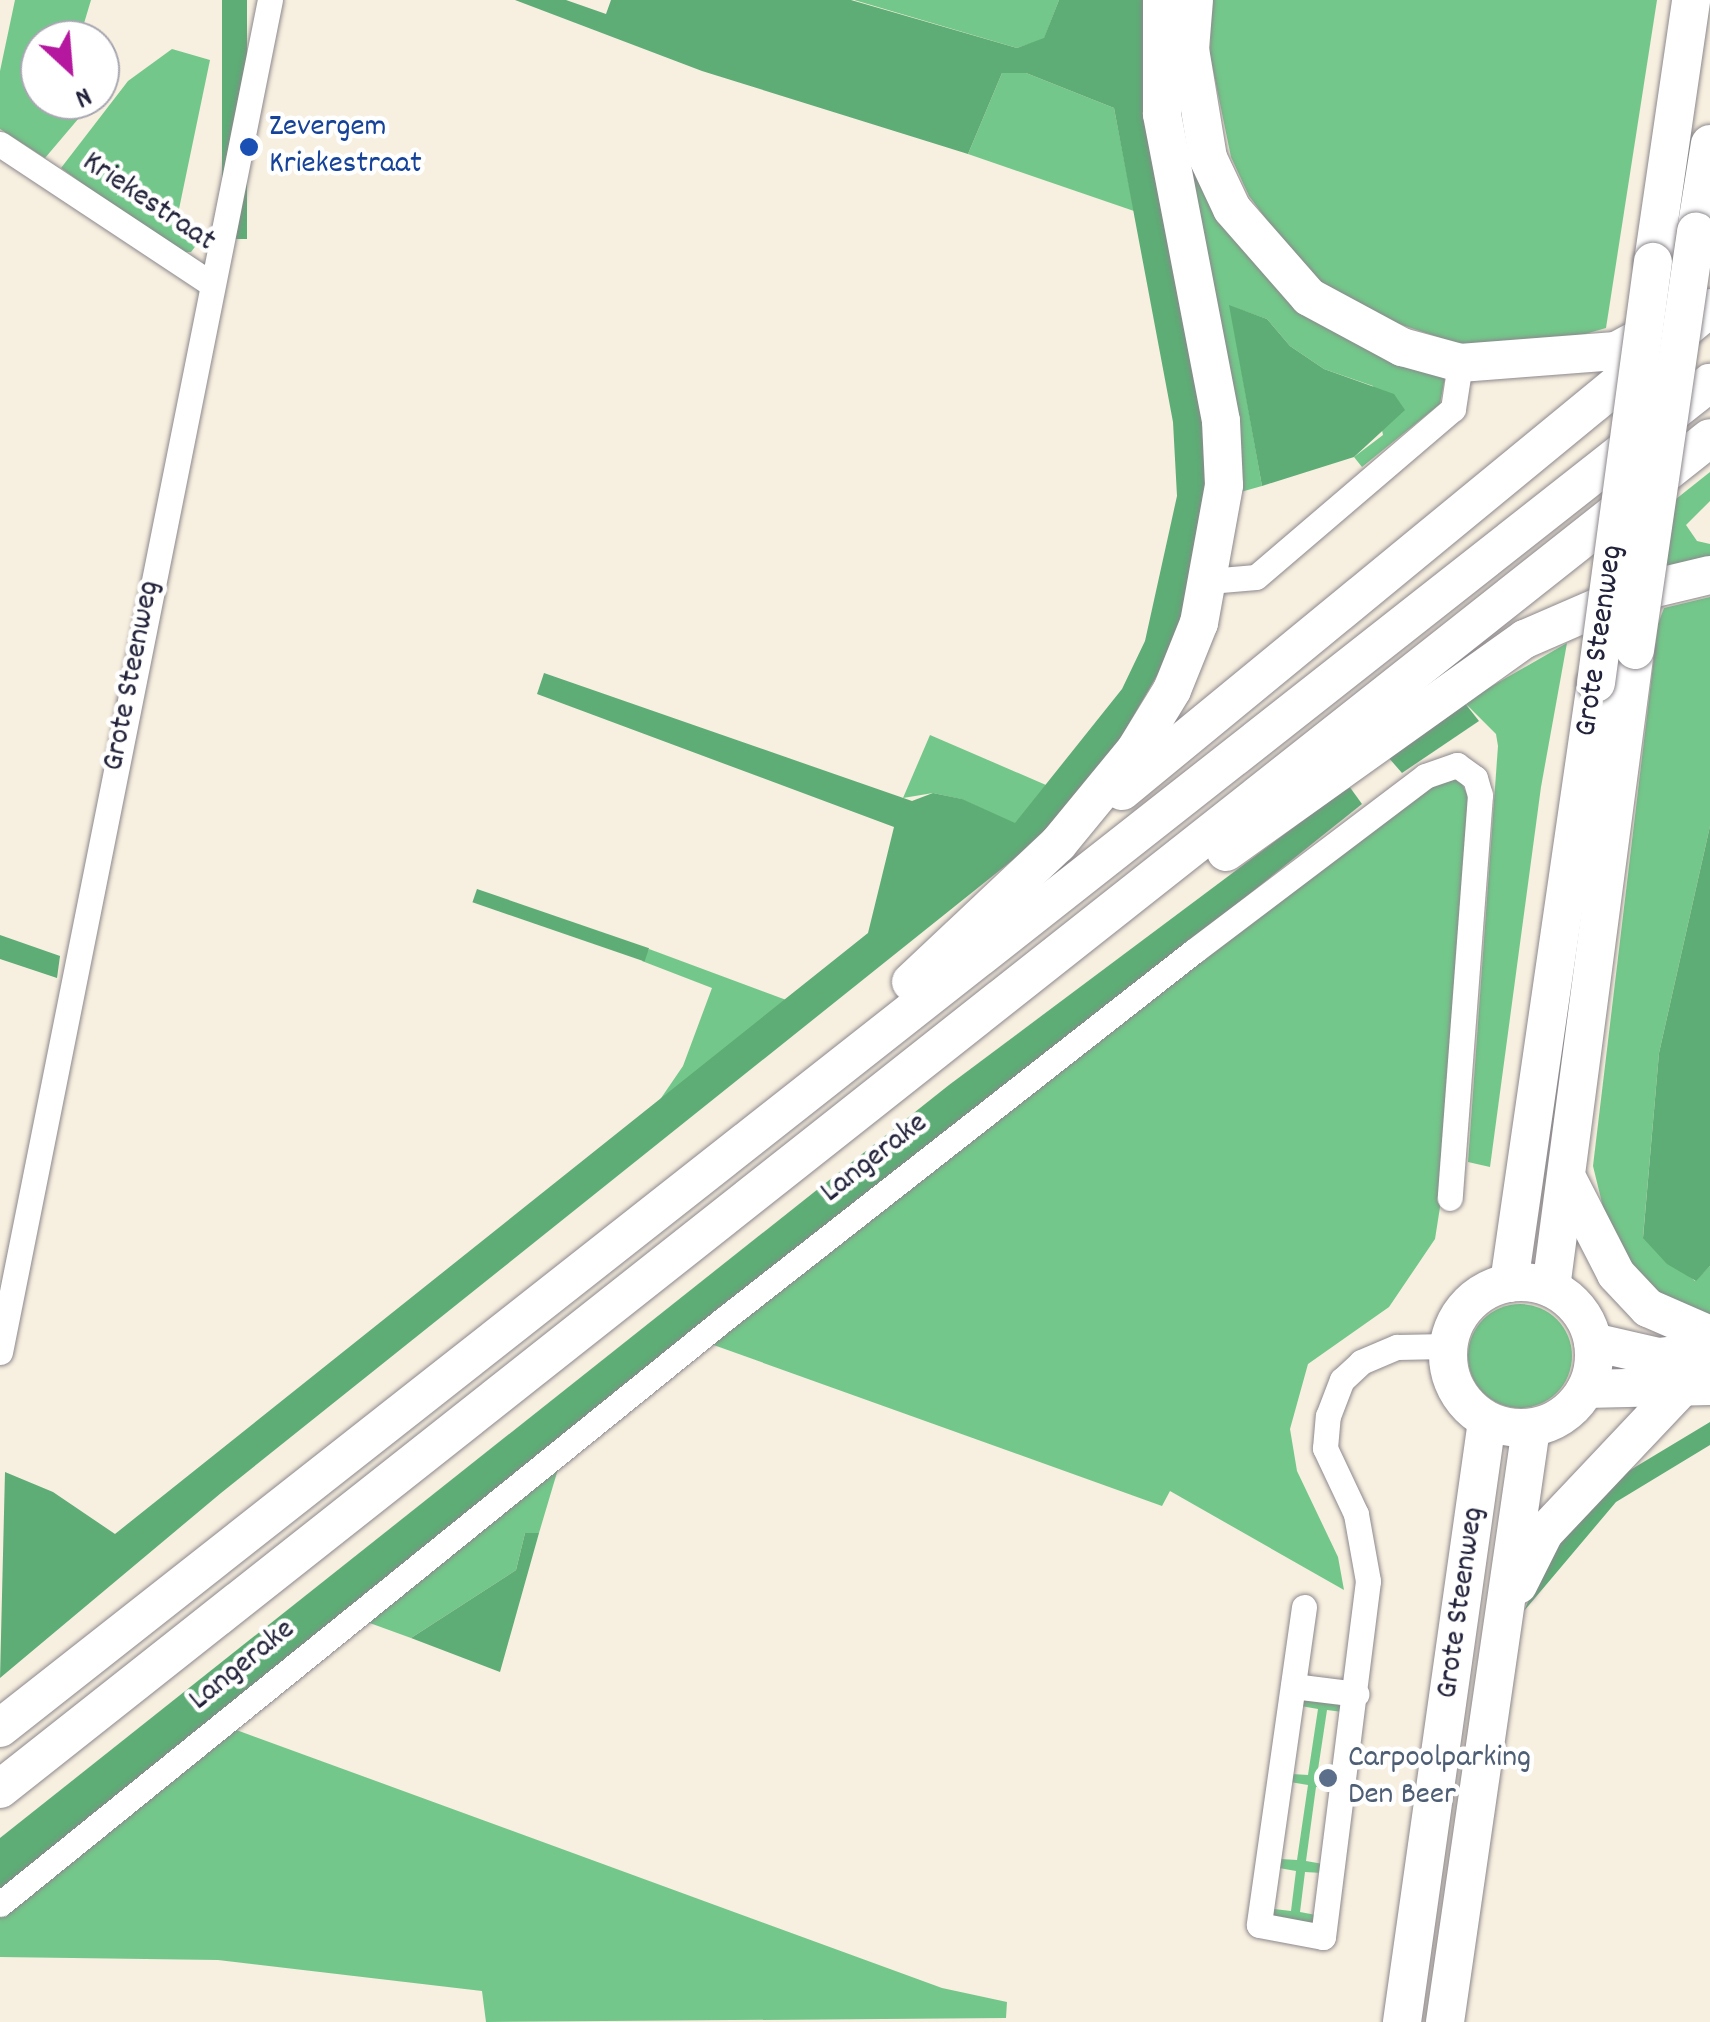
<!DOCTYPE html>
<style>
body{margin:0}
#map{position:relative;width:1710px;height:2022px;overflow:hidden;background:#f7efdf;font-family:Dekko,sans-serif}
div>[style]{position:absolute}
.green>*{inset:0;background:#73c78a}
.round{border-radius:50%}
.forest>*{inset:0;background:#5eac76;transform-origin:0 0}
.roads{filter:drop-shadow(0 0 2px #8c888d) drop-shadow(0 0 2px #8c888d)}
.minor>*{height:25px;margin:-12.5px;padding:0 12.5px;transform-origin:12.5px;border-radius:12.5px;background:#fff}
.highway>*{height:38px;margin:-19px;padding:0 19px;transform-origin:19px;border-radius:19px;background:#fff}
.highway>.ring{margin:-19px;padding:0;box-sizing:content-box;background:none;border:38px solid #fff;border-radius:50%}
.bridges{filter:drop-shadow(0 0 2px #8c888d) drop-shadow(0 0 2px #8c888d)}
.highway-bridge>*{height:38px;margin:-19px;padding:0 19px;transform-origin:19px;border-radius:19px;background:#fff}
.dots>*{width:28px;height:28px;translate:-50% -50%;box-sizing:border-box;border:5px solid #fff;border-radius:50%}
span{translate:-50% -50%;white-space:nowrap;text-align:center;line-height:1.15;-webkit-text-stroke:9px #fff;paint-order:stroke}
.transit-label{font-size:32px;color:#164399}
.left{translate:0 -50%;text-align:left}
.street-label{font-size:32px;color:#22223b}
.service-label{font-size:32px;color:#4e5e75}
.north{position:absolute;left:20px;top:20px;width:100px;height:100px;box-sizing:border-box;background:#fff;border:2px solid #a7a7b1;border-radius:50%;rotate:154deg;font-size:28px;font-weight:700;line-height:40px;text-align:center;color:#22223b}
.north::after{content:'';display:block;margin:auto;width:35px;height:45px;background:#b5179e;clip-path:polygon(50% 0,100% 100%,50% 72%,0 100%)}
</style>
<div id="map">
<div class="green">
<div style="clip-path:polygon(15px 0,91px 0,79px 40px,40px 40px,40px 100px,90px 105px,45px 158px,0 129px,0 71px)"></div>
<div style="clip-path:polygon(854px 0,1059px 0,1044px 39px,1017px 48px)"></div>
<div style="clip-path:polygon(1181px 0,1215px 204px,1445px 377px,1440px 404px,1362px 467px,1354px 457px,1383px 435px,1373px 386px,1324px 369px,1290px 346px,1267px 319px,1230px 306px,1262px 486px,1237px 493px,1173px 101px)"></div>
<div style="clip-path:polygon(1211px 0,1657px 0,1606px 328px,1533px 349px,1465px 346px,1396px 323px,1323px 283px,1296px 259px,1249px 196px,1231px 157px,1210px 55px)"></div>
<div style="clip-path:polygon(172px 49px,210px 60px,174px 233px,198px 243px,191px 252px,177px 252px,61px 168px,128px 81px)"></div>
<div style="clip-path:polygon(1002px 73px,1026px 73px,1114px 108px,1134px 211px,968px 154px)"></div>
<div style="clip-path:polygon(1710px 472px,1710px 501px,1686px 525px,1697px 541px,1710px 544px,1710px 563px,1665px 572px,1676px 499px)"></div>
<div style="clip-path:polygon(1710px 597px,1710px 826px,1659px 1053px,1643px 1237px,1695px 1281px,1710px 1266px,1710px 1326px,1670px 1307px,1612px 1244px,1593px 1166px,1658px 624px,1664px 608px)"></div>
<div style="clip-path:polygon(1567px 643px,1541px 787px,1490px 1167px,1468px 1162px,1498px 746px,1496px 734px,1464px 702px)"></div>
<div style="clip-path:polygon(930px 735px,1046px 785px,1015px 824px,961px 799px,933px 793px,903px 798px)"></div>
<div style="clip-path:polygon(1446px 776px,1459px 778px,1468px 796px,1446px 1169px,1435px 1239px,1389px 1307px,1308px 1364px,1290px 1429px,1297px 1471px,1338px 1557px,1344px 1590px,1170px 1491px,1162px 1506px,708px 1343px,1071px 1055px)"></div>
<div style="clip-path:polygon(649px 949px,789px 1001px,657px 1104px,683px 1066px,712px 988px,642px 961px)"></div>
<div class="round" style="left:1468px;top:1304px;width:104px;height:104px"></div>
<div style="clip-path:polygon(561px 1459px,539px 1533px,525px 1533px,516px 1570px,411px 1638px,367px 1622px)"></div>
<div style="clip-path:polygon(1302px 1698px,1345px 1703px,1343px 1712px,1327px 1710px,1317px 1776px,1334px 1779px,1333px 1788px,1316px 1787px,1306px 1861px,1323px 1864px,1322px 1873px,1305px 1872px,1300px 1912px,1316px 1915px,1315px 1923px,1273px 1918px,1274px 1909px,1291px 1911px,1296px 1871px,1279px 1868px,1281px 1859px,1297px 1860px,1308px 1785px,1290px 1782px,1292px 1774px,1308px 1775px,1318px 1709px,1301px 1706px)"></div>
<div style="clip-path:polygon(231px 1728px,942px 1988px,1007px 2002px,1006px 2018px,486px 2022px,482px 1991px,218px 1960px,0 1957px,0 1910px)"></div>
</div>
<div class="forest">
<div style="left:222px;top:0;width:25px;height:239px"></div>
<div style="clip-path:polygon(515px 0,566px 0,606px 14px,611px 0,851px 0,1017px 48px,1044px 38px,1059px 0,1150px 0,1212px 478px,1176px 643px,1113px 751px,1034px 843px,221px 1493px,0 1678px,5px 1472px,53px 1492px,115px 1534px,868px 933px,894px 827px,537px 694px,544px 673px,912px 801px,933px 793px,962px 799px,1015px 823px,1122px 689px,1145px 641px,1177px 496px,1173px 422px,1114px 108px,1026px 73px,1002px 73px,968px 154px,702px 71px)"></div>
<div style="clip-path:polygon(1229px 305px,1267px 319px,1290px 346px,1324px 369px,1394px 394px,1405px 410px,1354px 457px,1262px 486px)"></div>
<div style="clip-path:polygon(1464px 702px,1479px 721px,1402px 773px,1388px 757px)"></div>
<div style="clip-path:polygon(1349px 786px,1362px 804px,0 1892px,0 1838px,949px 1085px)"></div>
<div style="clip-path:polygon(1710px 826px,1710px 1266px,1696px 1281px,1667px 1264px,1643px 1238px,1659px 1053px)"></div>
<div style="left:477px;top:889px;width:182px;height:14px;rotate:19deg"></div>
<div style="clip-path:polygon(0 935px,60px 956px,57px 978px,0 959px)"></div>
<div style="clip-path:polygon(1710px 1422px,1710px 1445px,1616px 1502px,1524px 1611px,1553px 1544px,1602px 1487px)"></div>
<div style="clip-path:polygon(525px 1533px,539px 1533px,500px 1672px,411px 1638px,516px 1570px)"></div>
</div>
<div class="roads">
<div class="minor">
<div style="left:0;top:144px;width:252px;rotate:33.5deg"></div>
<div style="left:1209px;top:581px;width:47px;rotate:-4.9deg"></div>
<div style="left:1256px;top:577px;width:259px;rotate:-40.5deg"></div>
<div style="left:1453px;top:409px;width:47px;rotate:-81.3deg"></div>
<div style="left:0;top:1352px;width:1379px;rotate:-78.71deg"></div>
<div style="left:1304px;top:1607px;width:321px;rotate:98.1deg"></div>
<div style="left:1259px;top:1925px;width:65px;rotate:10.6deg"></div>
<div style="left:1323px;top:1937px;width:359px;rotate:-82.8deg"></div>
<div style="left:1368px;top:1581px;width:68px;rotate:-100.2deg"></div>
<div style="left:1356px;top:1514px;width:73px;rotate:-115.2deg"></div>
<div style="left:1325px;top:1448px;width:32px;rotate:-85deg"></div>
<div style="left:1328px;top:1416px;width:39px;rotate:-69deg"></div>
<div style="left:1342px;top:1380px;width:26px;rotate:-43deg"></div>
<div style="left:1361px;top:1362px;width:39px;rotate:-23deg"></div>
<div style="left:1397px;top:1347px;width:50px;rotate:-1.1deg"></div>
<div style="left:1293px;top:1686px;width:64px;rotate:7.1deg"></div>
<div style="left:0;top:1904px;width:931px;rotate:-38.94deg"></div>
<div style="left:724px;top:1319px;width:597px;rotate:-38.06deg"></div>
<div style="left:1194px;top:951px;width:290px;rotate:-37.1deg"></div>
<div style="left:1425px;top:776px;width:34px;rotate:-19deg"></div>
<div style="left:1457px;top:765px;width:22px;rotate:36deg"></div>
<div style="left:1475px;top:778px;width:18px;rotate:74deg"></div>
<div style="left:1480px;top:795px;width:404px;rotate:94.3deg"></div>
</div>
<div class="highway">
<div style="left:1194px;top:0;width:49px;rotate:94.7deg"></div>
<div style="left:1190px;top:49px;width:110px;rotate:80.6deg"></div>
<div style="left:1208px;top:158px;width:56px;rotate:64.8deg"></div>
<div style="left:1232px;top:209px;width:117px;rotate:48.8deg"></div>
<div style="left:1309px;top:297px;width:106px;rotate:28.3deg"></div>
<div style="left:1402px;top:347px;width:60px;rotate:15.4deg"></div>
<div style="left:1460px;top:363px;width:156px;rotate:-4.4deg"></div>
<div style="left:1616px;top:351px;width:53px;rotate:-28deg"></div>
<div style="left:1696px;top:231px;width:88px;rotate:-80.9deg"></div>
<div style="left:1653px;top:262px;width:265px;rotate:-81.7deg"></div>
<div style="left:1122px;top:791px;width:761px;rotate:-39.4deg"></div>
<div style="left:1226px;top:852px;width:367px;rotate:-35.5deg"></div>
<div style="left:1525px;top:639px;width:110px;rotate:-23.5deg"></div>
<div style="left:1626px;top:595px;width:86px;rotate:-13.4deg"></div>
<div style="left:911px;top:982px;width:202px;rotate:-43.2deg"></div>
<div style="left:1058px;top:844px;width:123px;rotate:-50.6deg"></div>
<div style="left:1136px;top:749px;width:69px;rotate:-58.6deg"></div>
<div style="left:1172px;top:690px;width:72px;rotate:-68.1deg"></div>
<div style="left:1199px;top:623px;width:140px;rotate:-79.7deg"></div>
<div style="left:1224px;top:485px;width:64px;rotate:-92.7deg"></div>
<div style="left:1221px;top:421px;width:313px;rotate:-100.9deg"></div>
<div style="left:1162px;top:114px;width:114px;rotate:-90deg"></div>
<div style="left:1569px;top:1182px;width:103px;rotate:62.9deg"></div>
<div style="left:1616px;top:1274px;width:47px;rotate:46.7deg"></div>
<div style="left:1648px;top:1308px;width:68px;rotate:23.5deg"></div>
<div class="ring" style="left:1448px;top:1282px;width:108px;height:108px"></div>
<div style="left:1509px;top:1283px;width:606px;rotate:-81.75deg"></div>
<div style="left:1551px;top:1288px;width:644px;rotate:-82.5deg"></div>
<div style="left:1593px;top:1342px;width:67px;rotate:13deg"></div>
<div style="left:1658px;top:1357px;width:52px;rotate:-6.6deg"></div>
<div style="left:1586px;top:1389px;width:124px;rotate:-1.4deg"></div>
<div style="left:1518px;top:1585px;width:58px;rotate:-63.4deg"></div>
<div style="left:1544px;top:1533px;width:199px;rotate:-46.6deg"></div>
<div style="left:0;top:1728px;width:2176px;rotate:-38.19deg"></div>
<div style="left:0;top:1789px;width:2179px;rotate:-38.31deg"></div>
<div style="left:1402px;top:2022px;width:607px;rotate:-81.95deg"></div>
<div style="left:1445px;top:2022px;width:600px;rotate:-81.76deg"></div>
</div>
</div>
<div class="bridges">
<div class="highway-bridge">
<div style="left:1635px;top:650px;width:423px;rotate:-81.7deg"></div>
<div style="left:1596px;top:683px;width:425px;rotate:-82.3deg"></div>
</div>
</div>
<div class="dots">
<div style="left:249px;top:147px;background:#1a4fb4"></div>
<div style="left:1328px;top:1778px;background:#5c6f8a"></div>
</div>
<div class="transit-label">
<span class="left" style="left:269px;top:147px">Zevergem<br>Kriekestraat</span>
</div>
<div class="street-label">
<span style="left:148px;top:203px;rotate:34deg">Kriekestraat</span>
<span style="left:1601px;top:641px;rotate:-82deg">Grote Steenweg</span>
<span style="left:133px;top:676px;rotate:-79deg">Grote Steenweg</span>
<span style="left:875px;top:1159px;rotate:-38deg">Langerake</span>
<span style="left:1462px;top:1603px;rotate:-82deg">Grote Steenweg</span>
<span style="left:243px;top:1666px;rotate:-39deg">Langerake</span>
</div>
<div class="service-label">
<span class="left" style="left:1348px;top:1778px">Carpoolparking<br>Den Beer</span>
</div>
<div class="north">N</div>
</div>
